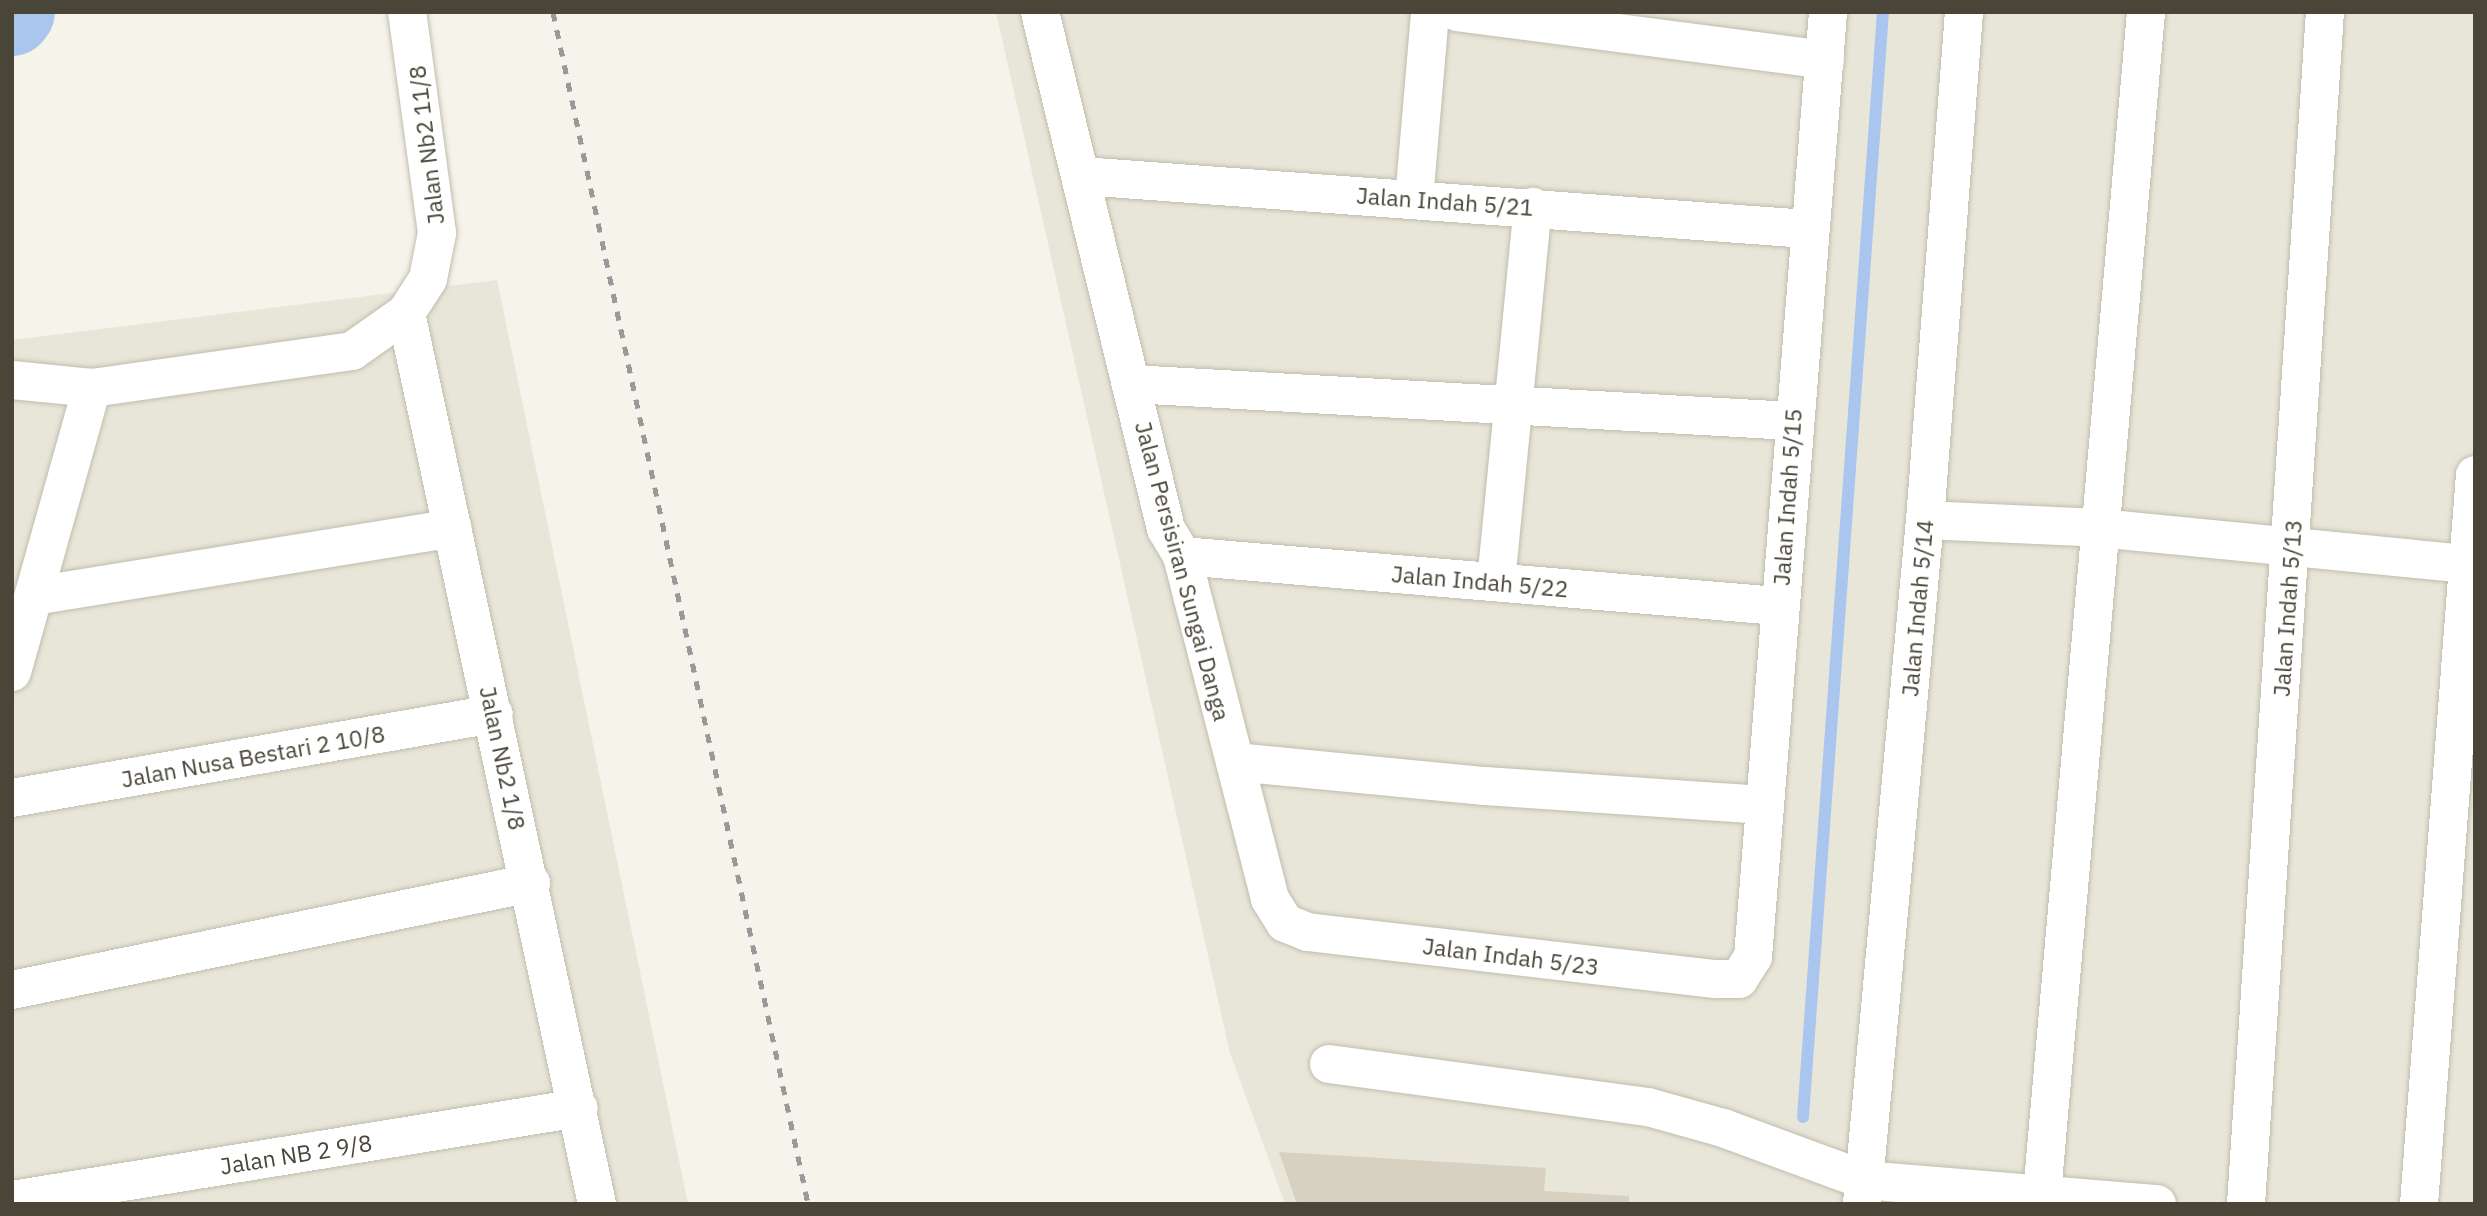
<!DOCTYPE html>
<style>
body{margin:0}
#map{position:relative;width:2487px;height:1216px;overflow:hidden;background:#f5f3ea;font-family:"IBM Plex Sans",sans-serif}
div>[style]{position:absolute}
.residential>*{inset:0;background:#e8e6d9}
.stream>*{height:12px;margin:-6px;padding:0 6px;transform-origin:6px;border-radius:6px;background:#aac6ef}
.river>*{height:77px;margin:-38.5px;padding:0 38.5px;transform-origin:38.5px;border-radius:38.5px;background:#aac6ef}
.building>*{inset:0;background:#d6d1c0}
.roads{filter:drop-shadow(0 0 2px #c0bdad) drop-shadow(0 0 2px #c0bdad)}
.minor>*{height:38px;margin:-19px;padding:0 19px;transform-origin:19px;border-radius:19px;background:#fff}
.rail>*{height:5px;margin-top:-2.5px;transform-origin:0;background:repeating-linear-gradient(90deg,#999 0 9px,transparent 0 18px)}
span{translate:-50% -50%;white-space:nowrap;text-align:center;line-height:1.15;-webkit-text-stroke:6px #fff;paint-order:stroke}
.street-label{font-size:23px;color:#494538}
.frame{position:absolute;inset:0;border:14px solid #494538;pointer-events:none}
</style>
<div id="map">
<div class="residential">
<div style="clip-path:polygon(996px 12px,2475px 12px,2475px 1204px,1285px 1204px,1230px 1053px)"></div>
<div style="clip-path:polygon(497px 280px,688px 1204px,12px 1204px,12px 340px)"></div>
</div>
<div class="stream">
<div style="left:1803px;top:1117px;width:1108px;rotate:-85.86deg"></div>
</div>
<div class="river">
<div style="left:12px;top:17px;width:6px;rotate:-51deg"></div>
</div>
<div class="building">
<div style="clip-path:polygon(1279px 1152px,1546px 1168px,1544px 1191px,1629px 1196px,1629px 1204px,1297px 1204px)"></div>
</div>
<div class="roads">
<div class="minor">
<div style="left:1040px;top:12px;width:532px;rotate:76.3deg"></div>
<div style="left:1166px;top:529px;width:31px;rotate:59deg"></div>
<div style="left:1182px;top:556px;width:354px;rotate:75.6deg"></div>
<div style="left:1270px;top:899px;width:28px;rotate:58deg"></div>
<div style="left:1285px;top:923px;width:24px;rotate:22deg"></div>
<div style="left:1307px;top:932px;width:411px;rotate:6.6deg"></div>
<div style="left:1715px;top:979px;width:24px"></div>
<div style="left:1739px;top:979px;width:26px;rotate:-58deg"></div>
<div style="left:1753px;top:957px;width:948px;rotate:-85.46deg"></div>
<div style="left:1457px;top:12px;width:371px;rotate:7.4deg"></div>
<div style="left:1082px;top:176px;width:728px;rotate:4.18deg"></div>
<div style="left:1414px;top:200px;width:189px;rotate:-85.1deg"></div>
<div style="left:406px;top:313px;width:911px;rotate:77.9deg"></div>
<div style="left:12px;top:380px;width:80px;rotate:5.7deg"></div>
<div style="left:92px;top:388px;width:263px;rotate:-8.1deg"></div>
<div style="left:352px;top:351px;width:66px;rotate:-35.1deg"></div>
<div style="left:406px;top:313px;width:40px;rotate:-57.1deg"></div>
<div style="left:428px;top:279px;width:47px;rotate:-78.9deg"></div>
<div style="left:437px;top:233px;width:223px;rotate:-97.7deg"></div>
<div style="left:1132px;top:384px;width:661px;rotate:3.21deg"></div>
<div style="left:1925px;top:520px;width:174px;rotate:2.6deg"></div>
<div style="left:2099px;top:528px;width:378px;rotate:5.6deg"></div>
<div style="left:1182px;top:556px;width:598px;rotate:4.8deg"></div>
<div style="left:1496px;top:582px;width:377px;rotate:-84.4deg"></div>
<div style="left:34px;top:596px;width:424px;rotate:-9.2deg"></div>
<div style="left:12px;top:672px;width:295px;rotate:-74.3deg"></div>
<div style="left:1235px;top:762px;width:251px;rotate:5.5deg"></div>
<div style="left:1485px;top:786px;width:279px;rotate:3.9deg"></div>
<div style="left:12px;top:798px;width:489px;rotate:-9.9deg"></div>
<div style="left:12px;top:990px;width:530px;rotate:-11.65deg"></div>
<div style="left:1329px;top:1064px;width:322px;rotate:7.7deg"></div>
<div style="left:1648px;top:1107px;width:78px;rotate:15.6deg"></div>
<div style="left:1723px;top:1128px;width:150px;rotate:20.2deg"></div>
<div style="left:1864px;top:1180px;width:294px;rotate:4.7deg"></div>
<div style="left:2042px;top:1194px;width:1187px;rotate:-84.97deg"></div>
<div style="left:12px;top:1200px;width:574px;rotate:-9.22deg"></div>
<div style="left:1862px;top:1204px;width:687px;rotate:-84.74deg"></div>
<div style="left:1925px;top:520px;width:509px;rotate:-85.61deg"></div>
<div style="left:2246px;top:1204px;width:1195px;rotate:-86.21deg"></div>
<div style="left:2419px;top:1204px;width:731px;rotate:-85.61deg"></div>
</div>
</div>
<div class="rail">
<div style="left:553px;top:12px;width:1219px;rotate:77.92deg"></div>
</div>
<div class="street-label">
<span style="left:426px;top:145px;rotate:-97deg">Jalan Nb2 11/8</span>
<span style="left:1445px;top:201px;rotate:4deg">Jalan Indah 5/21</span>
<span style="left:1787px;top:497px;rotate:-86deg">Jalan Indah 5/15</span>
<span style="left:1183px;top:571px;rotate:75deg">Jalan Persisiran Sungai Danga</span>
<span style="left:1480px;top:581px;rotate:5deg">Jalan Indah 5/22</span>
<span style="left:1917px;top:608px;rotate:-85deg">Jalan Indah 5/14</span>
<span style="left:2287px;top:608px;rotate:-86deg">Jalan Indah 5/13</span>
<span style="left:253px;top:756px;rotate:-10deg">Jalan Nusa Bestari 2 10/8</span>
<span style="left:503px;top:758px;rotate:78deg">Jalan Nb2 1/8</span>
<span style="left:1511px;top:956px;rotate:7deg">Jalan Indah 5/23</span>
<span style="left:296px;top:1154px;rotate:-9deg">Jalan NB 2 9/8</span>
</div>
<div class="frame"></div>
</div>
